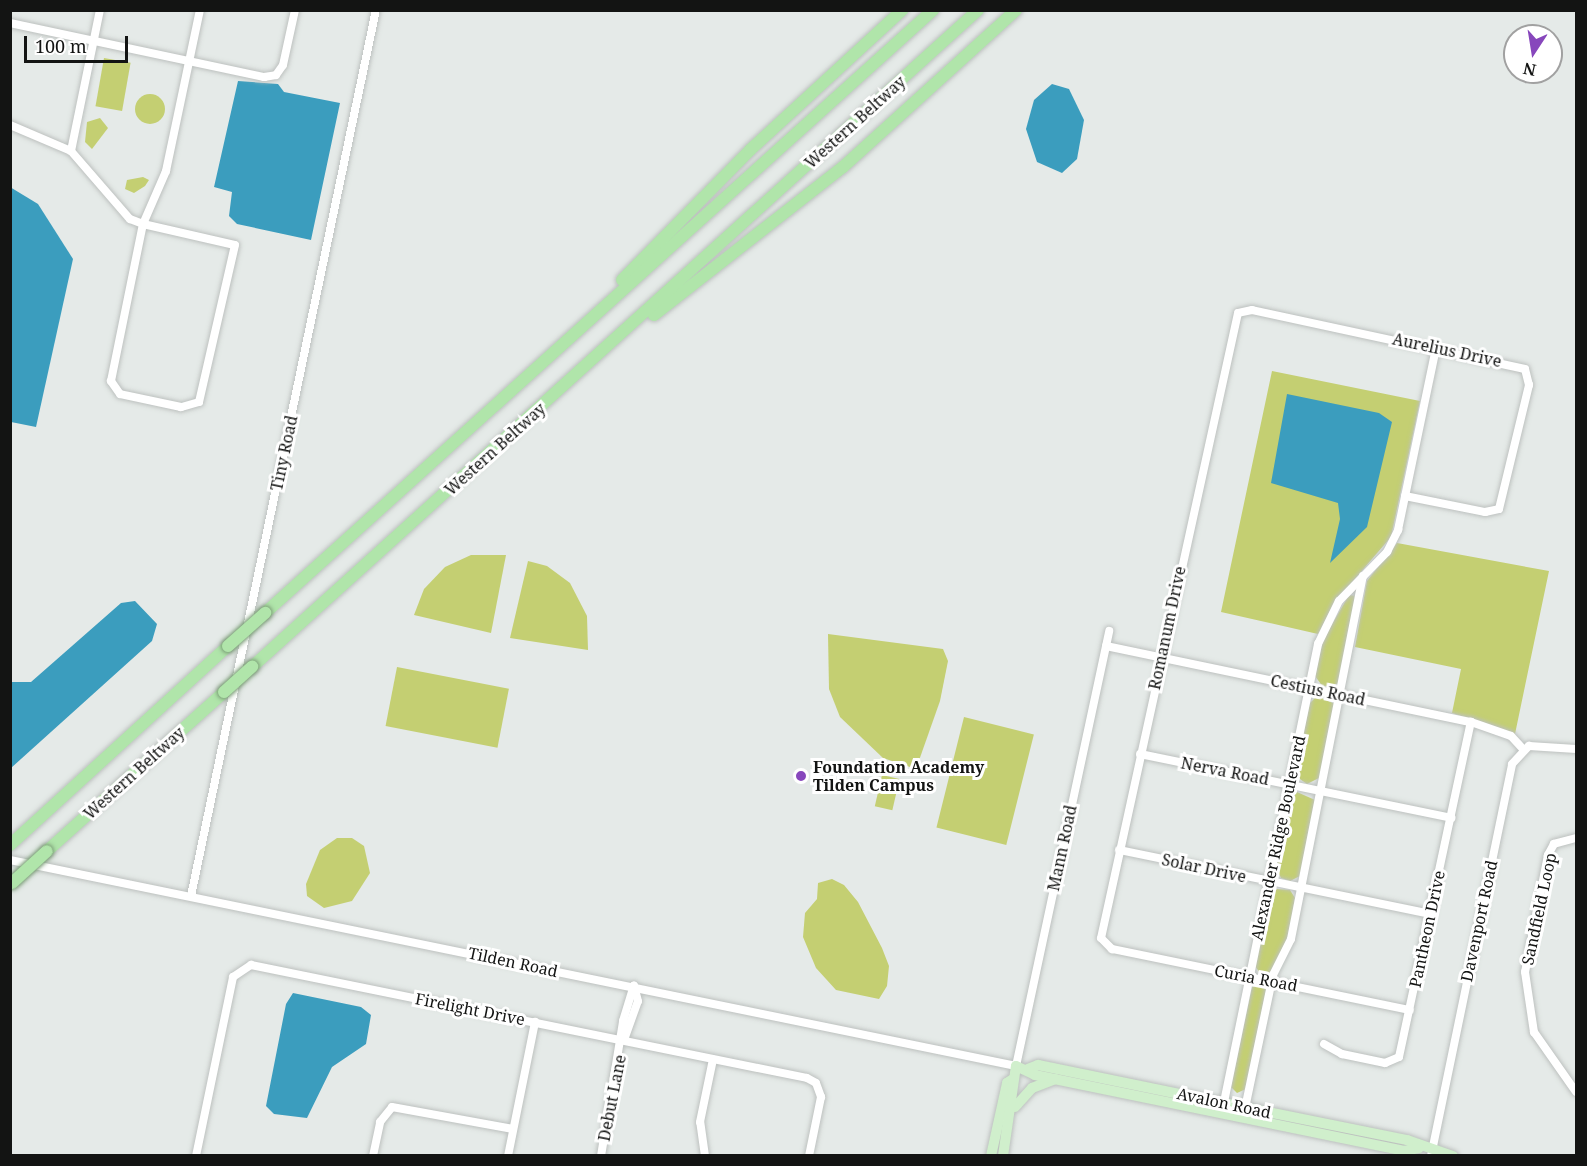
<!DOCTYPE html>
<style>
body{margin:0}
#map{position:relative;width:1587px;height:1166px;overflow:hidden;background:#e5eae8;font-family:"Noto Serif",serif}
div>[style]{position:absolute}
.green>*{inset:0;background:#c4cf72;transform-origin:0 0}
.round{border-radius:50%}
.water>*{inset:0;background:#3b9dbe}
.roads{filter:drop-shadow(0 0 2px #bdc1bf) drop-shadow(0 0 2px #bdc1bf)}
.minor>*{height:8px;margin:-4px;padding:0 4px;transform-origin:4px;border-radius:4px;background:#fff}
.major>*{height:10px;margin:-5px;padding:0 5px;transform-origin:5px;border-radius:5px;background:#d0efcc}
.highway>*{height:12px;margin:-6px;padding:0 6px;transform-origin:6px;border-radius:6px;background:#b0e5aa}
.bridges{filter:drop-shadow(0 0 2px #799c75) drop-shadow(0 0 2px #799c75)}
.highway-bridge>*{height:12px;margin:-6px;padding:0 6px;transform-origin:6px;border-radius:6px;background:#b0e5aa}
.dots>*{width:16px;height:16px;translate:-50% -50%;box-sizing:border-box;border:3px solid #fff;border-radius:50%}
span{translate:-50% -50%;white-space:nowrap;text-align:center;line-height:1.15;-webkit-text-stroke:6px #fff;paint-order:stroke}
.street-label{font-size:16px;color:#131413}
.poi-label{font-size:16px;color:#131413;font-weight:700}
.left{translate:0 -50%;text-align:left}
.frame{position:absolute;inset:0;border:12px solid #131413;pointer-events:none}
.north{position:absolute;left:1503px;top:24px;width:60px;height:60px;box-sizing:border-box;background:#fff;border:2px solid #a1a1a1;border-radius:50%;rotate:192deg;font-size:16px;font-weight:700;line-height:24px;text-align:center;color:#131413}
.north::after{content:'';display:block;margin:auto;width:21px;height:27px;background:#8747bc;clip-path:polygon(50% 0,100% 100%,50% 72%,0 100%)}
.scale{position:absolute;left:24px;top:36px;width:104px;height:27px;box-sizing:border-box;border:3px solid #131413;border-top:0;padding-left:8px;font-size:18px;line-height:21px;white-space:nowrap;color:#131413;-webkit-text-stroke:4px #fff;paint-order:stroke}
</style>
<div id="map">
<div class="green">
<div style="left:104px;top:58px;width:27px;height:49px;rotate:10deg"></div>
<div class="round" style="left:135px;top:94px;width:30px;height:30px"></div>
<div style="clip-path:polygon(100px 118px,108px 128px,92px 149px,85px 142px,87px 122px)"></div>
<div style="clip-path:polygon(143px 177px,149px 180px,145px 186px,134px 193px,125px 189px,127px 180px)"></div>
<div style="clip-path:polygon(1272px 371px,1420px 401px,1391px 537px,1334px 603px,1318px 634px,1221px 612px)"></div>
<div style="clip-path:polygon(1397px 543px,1549px 571px,1515px 734px,1452px 713px,1461px 669px,1355px 647px,1367px 581px)"></div>
<div style="clip-path:polygon(471px 555px,506px 555px,491px 633px,414px 615px,424px 589px,445px 567px)"></div>
<div style="clip-path:polygon(528px 561px,547px 566px,570px 583px,587px 616px,588px 650px,510px 638px)"></div>
<div style="clip-path:polygon(1349px 595px,1356px 596px,1340px 683px,1323px 687px,1315px 676px,1323px 640px)"></div>
<div style="clip-path:polygon(828px 634px,943px 649px,948px 661px,940px 701px,916px 769px,883px 758px,840px 717px,829px 689px)"></div>
<div style="left:397px;top:667px;width:114px;height:60px;rotate:11deg"></div>
<div style="clip-path:polygon(1317px 696px,1335px 704px,1321px 777px,1307px 784px,1297px 777px,1296px 767px,1310px 703px)"></div>
<div style="left:964px;top:717px;width:72px;height:114px;rotate:14deg"></div>
<div style="left:882px;top:775px;width:18px;height:32px;rotate:13deg"></div>
<div style="clip-path:polygon(1297px 792px,1315px 800px,1300px 876px,1290px 881px,1281px 878px,1276px 867px,1290px 799px)"></div>
<div style="clip-path:polygon(337px 838px,352px 838px,364px 846px,370px 873px,352px 901px,324px 908px,307px 896px,306px 884px,320px 850px)"></div>
<div style="clip-path:polygon(832px 879px,844px 885px,858px 902px,882px 948px,889px 966px,887px 986px,879px 999px,836px 990px,816px 968px,803px 937px,805px 913px,817px 899px,818px 883px)"></div>
<div style="clip-path:polygon(1277px 889px,1290px 890px,1295px 898px,1288px 938px,1269px 975px,1262px 976px,1255px 966px,1270px 895px)"></div>
<div style="clip-path:polygon(1260px 984px,1266px 990px,1246px 1089px,1237px 1093px,1231px 1087px,1252px 987px)"></div>
</div>
<div class="water">
<div style="clip-path:polygon(238px 81px,278px 84px,284px 92px,340px 103px,311px 240px,237px 224px,229px 216px,232px 192px,214px 187px)"></div>
<div style="clip-path:polygon(1052px 84px,1069px 89px,1084px 120px,1077px 159px,1062px 173px,1037px 162px,1026px 129px,1034px 100px)"></div>
<div style="clip-path:polygon(10px 187px,38px 204px,73px 259px,36px 427px,11px 422px)"></div>
<div style="clip-path:polygon(1287px 394px,1379px 413px,1392px 422px,1367px 527px,1330px 563px,1340px 519px,1338px 503px,1271px 483px)"></div>
<div style="clip-path:polygon(135px 601px,157px 624px,152px 641px,11px 768px,11px 682px,31px 682px,121px 603px)"></div>
<div style="clip-path:polygon(293px 993px,361px 1007px,371px 1015px,366px 1044px,332px 1067px,307px 1118px,274px 1114px,266px 1106px,286px 1004px)"></div>
</div>
<div class="roads">
<div class="minor">
<div style="left:10px;top:23px;width:260px;rotate:12deg"></div>
<div style="left:264px;top:77px;width:12px;rotate:-9deg"></div>
<div style="left:276px;top:75px;width:12px;rotate:-55deg"></div>
<div style="left:283px;top:65px;width:56px;rotate:-77.7deg"></div>
<div style="left:10px;top:125px;width:66px;rotate:23.1deg"></div>
<div style="left:71px;top:151px;width:90px;rotate:49.1deg"></div>
<div style="left:130px;top:219px;width:14px;rotate:21deg"></div>
<div style="left:143px;top:224px;width:94px;rotate:12.9deg"></div>
<div style="left:235px;top:245px;width:161px;rotate:102.9deg"></div>
<div style="left:199px;top:402px;width:19px;rotate:164deg"></div>
<div style="left:181px;top:407px;width:62px;rotate:-168deg"></div>
<div style="left:120px;top:394px;width:16px;rotate:-125deg"></div>
<div style="left:111px;top:381px;width:160px;rotate:-78.5deg"></div>
<div style="left:143px;top:224px;width:58px;rotate:-66.5deg"></div>
<div style="left:166px;top:171px;width:165px;rotate:-78.1deg"></div>
<div style="left:71px;top:151px;width:144px;rotate:-78.4deg"></div>
<div style="left:1405px;top:496px;width:82px;rotate:11.3deg"></div>
<div style="left:1485px;top:512px;width:14px;rotate:-12deg"></div>
<div style="left:1499px;top:509px;width:128px;rotate:-76.4deg"></div>
<div style="left:1529px;top:385px;width:16px;rotate:-104deg"></div>
<div style="left:1525px;top:369px;width:279px;rotate:-167.8deg"></div>
<div style="left:1252px;top:310px;width:14px;rotate:168deg"></div>
<div style="left:1238px;top:313px;width:640px;rotate:102.36deg"></div>
<div style="left:1101px;top:938px;width:16px;rotate:45deg"></div>
<div style="left:1112px;top:949px;width:304px;rotate:11.6deg"></div>
<div style="left:1106px;top:646px;width:373px;rotate:11.8deg"></div>
<div style="left:1471px;top:722px;width:42px;rotate:19.3deg"></div>
<div style="left:1511px;top:736px;width:18px;rotate:47deg"></div>
<div style="left:1140px;top:754px;width:318px;rotate:11.6deg"></div>
<div style="left:1576px;top:838px;width:23px;rotate:165deg"></div>
<div style="left:1554px;top:844px;width:13px;rotate:119deg"></div>
<div style="left:1548px;top:855px;width:119px;rotate:101.1deg"></div>
<div style="left:1525px;top:972px;width:61px;rotate:81.5deg"></div>
<div style="left:1534px;top:1032px;width:73px;rotate:55deg"></div>
<div style="left:1119px;top:850px;width:318px;rotate:11.6deg"></div>
<div style="left:10px;top:860px;width:1027px;rotate:11.57deg"></div>
<div style="left:1016px;top:1066px;width:445px;rotate:-77.9deg"></div>
<div style="left:191px;top:896px;width:905px;rotate:-78.21deg"></div>
<div style="left:624px;top:1040px;width:41px;rotate:-70.3deg"></div>
<div style="left:638px;top:1001px;width:16px;rotate:-105deg"></div>
<div style="left:1324px;top:1044px;width:21px;rotate:29deg"></div>
<div style="left:1342px;top:1054px;width:44px;rotate:11.8deg"></div>
<div style="left:1385px;top:1063px;width:15px;rotate:-23deg"></div>
<div style="left:1399px;top:1057px;width:343px;rotate:-77.9deg"></div>
<div style="left:1223px;top:1107px;width:473px;rotate:-78.4deg"></div>
<div style="left:1318px;top:644px;width:48px;rotate:-64deg"></div>
<div style="left:1339px;top:601px;width:69px;rotate:-45.6deg"></div>
<div style="left:1387px;top:552px;width:25px;rotate:-63deg"></div>
<div style="left:1398px;top:530px;width:186px;rotate:-78.2deg"></div>
<div style="left:1244px;top:1113px;width:141px;rotate:-78.1deg"></div>
<div style="left:1273px;top:975px;width:40px;rotate:-63.4deg"></div>
<div style="left:1291px;top:939px;width:370px;rotate:-78.8deg"></div>
<div style="left:196px;top:1156px;width:183px;rotate:-78.3deg"></div>
<div style="left:233px;top:977px;width:22px;rotate:-34deg"></div>
<div style="left:251px;top:965px;width:567px;rotate:11.49deg"></div>
<div style="left:807px;top:1078px;width:10px;rotate:29deg"></div>
<div style="left:816px;top:1083px;width:15px;rotate:70deg"></div>
<div style="left:821px;top:1097px;width:60px;rotate:101.5deg"></div>
<div style="left:373px;top:1156px;width:35px;rotate:-78deg"></div>
<div style="left:380px;top:1122px;width:19px;rotate:-51deg"></div>
<div style="left:392px;top:1107px;width:123px;rotate:10.3deg"></div>
<div style="left:508px;top:1156px;width:137px;rotate:-78.6deg"></div>
<div style="left:601px;top:1156px;width:137px;rotate:-80.7deg"></div>
<div style="left:623px;top:1021px;width:37px;rotate:-73deg"></div>
<div style="left:705px;top:1156px;width:34px;rotate:-98deg"></div>
<div style="left:700px;top:1122px;width:64px;rotate:-78.3deg"></div>
<div style="left:1431px;top:1156px;width:400px;rotate:-78.3deg"></div>
<div style="left:1512px;top:764px;width:25px;rotate:-47deg"></div>
<div style="left:1529px;top:746px;width:47px;rotate:3.7deg"></div>
</div>
<div class="major">
<div style="left:1028px;top:1069px;width:11px;rotate:-22deg"></div>
<div style="left:1038px;top:1065px;width:189px;rotate:11.6deg"></div>
<div style="left:1223px;top:1103px;width:188px;rotate:11.4deg"></div>
<div style="left:1407px;top:1140px;width:49px;rotate:19.2deg"></div>
<div style="left:1015px;top:1107px;width:25px;rotate:-48deg"></div>
<div style="left:1032px;top:1088px;width:25px;rotate:-21deg"></div>
<div style="left:991px;top:1156px;width:75px;rotate:-77.6deg"></div>
<div style="left:1007px;top:1083px;width:7px;rotate:-34deg"></div>
<div style="left:1003px;top:1156px;width:91px;rotate:-81.8deg"></div>
<div style="left:1016px;top:1066px;width:21px;rotate:25deg"></div>
<div style="left:1035px;top:1075px;width:377px;rotate:11.6deg"></div>
<div style="left:1404px;top:1151px;width:15px;rotate:-11deg"></div>
</div>
<div class="highway">
<div style="left:622px;top:280px;width:182px;rotate:-45.4deg"></div>
<div style="left:750px;top:150px;width:207px;rotate:-42.6deg"></div>
<div style="left:654px;top:315px;width:240px;rotate:-38.1deg"></div>
<div style="left:843px;top:167px;width:234px;rotate:-42.2deg"></div>
<div style="left:265px;top:613px;width:900px;rotate:-42.07deg"></div>
<div style="left:252px;top:667px;width:979px;rotate:-42.14deg"></div>
<div style="left:10px;top:845px;width:295px;rotate:-42.4deg"></div>
<div style="left:47px;top:851px;width:238px;rotate:-41.9deg"></div>
</div>
</div>
<div class="bridges">
<div class="highway-bridge">
<div style="left:228px;top:646px;width:50px;rotate:-41.7deg"></div>
<div style="left:224px;top:692px;width:38px;rotate:-42deg"></div>
<div style="left:12px;top:883px;width:47px;rotate:-42.4deg"></div>
</div>
</div>
<div class="dots">
<div style="left:801px;top:776px;background:#8747bc"></div>
</div>
<div class="street-label">
<span style="left:855px;top:122px;rotate:-42deg">Western Beltway</span>
<span style="left:1447px;top:350px;rotate:12deg">Aurelius Drive</span>
<span style="left:495px;top:449px;rotate:-42deg">Western Beltway</span>
<span style="left:284px;top:453px;rotate:-78deg">Tiny Road</span>
<span style="left:1167px;top:628px;rotate:-78deg">Romanum Drive</span>
<span style="left:1318px;top:690px;rotate:12deg">Cestius Road</span>
<span style="left:1225px;top:771px;rotate:11deg">Nerva Road</span>
<span style="left:134px;top:773px;rotate:-42deg">Western Beltway</span>
<span style="left:1278px;top:838px;rotate:-78deg">Alexander Ridge Boulevard</span>
<span style="left:1062px;top:848px;rotate:-78deg">Mann Road</span>
<span style="left:1204px;top:868px;rotate:12deg">Solar Drive</span>
<span style="left:1539px;top:909px;rotate:-78deg">Sandfield Loop</span>
<span style="left:1479px;top:921px;rotate:-78deg">Davenport Road</span>
<span style="left:1427px;top:929px;rotate:-78deg">Pantheon Drive</span>
<span style="left:513px;top:962px;rotate:12deg">Tilden Road</span>
<span style="left:1256px;top:978px;rotate:11deg">Curia Road</span>
<span style="left:470px;top:1009px;rotate:11deg">Firelight Drive</span>
<span style="left:612px;top:1098px;rotate:-79deg">Debut Lane</span>
<span style="left:1224px;top:1103px;rotate:12deg">Avalon Road</span>
</div>
<div class="poi-label">
<span class="left" style="left:813px;top:776px">Foundation Academy<br>Tilden Campus</span>
</div>
<div class="frame"></div>
<div class="north">N</div>
<div class="scale">100 m</div>
</div>
